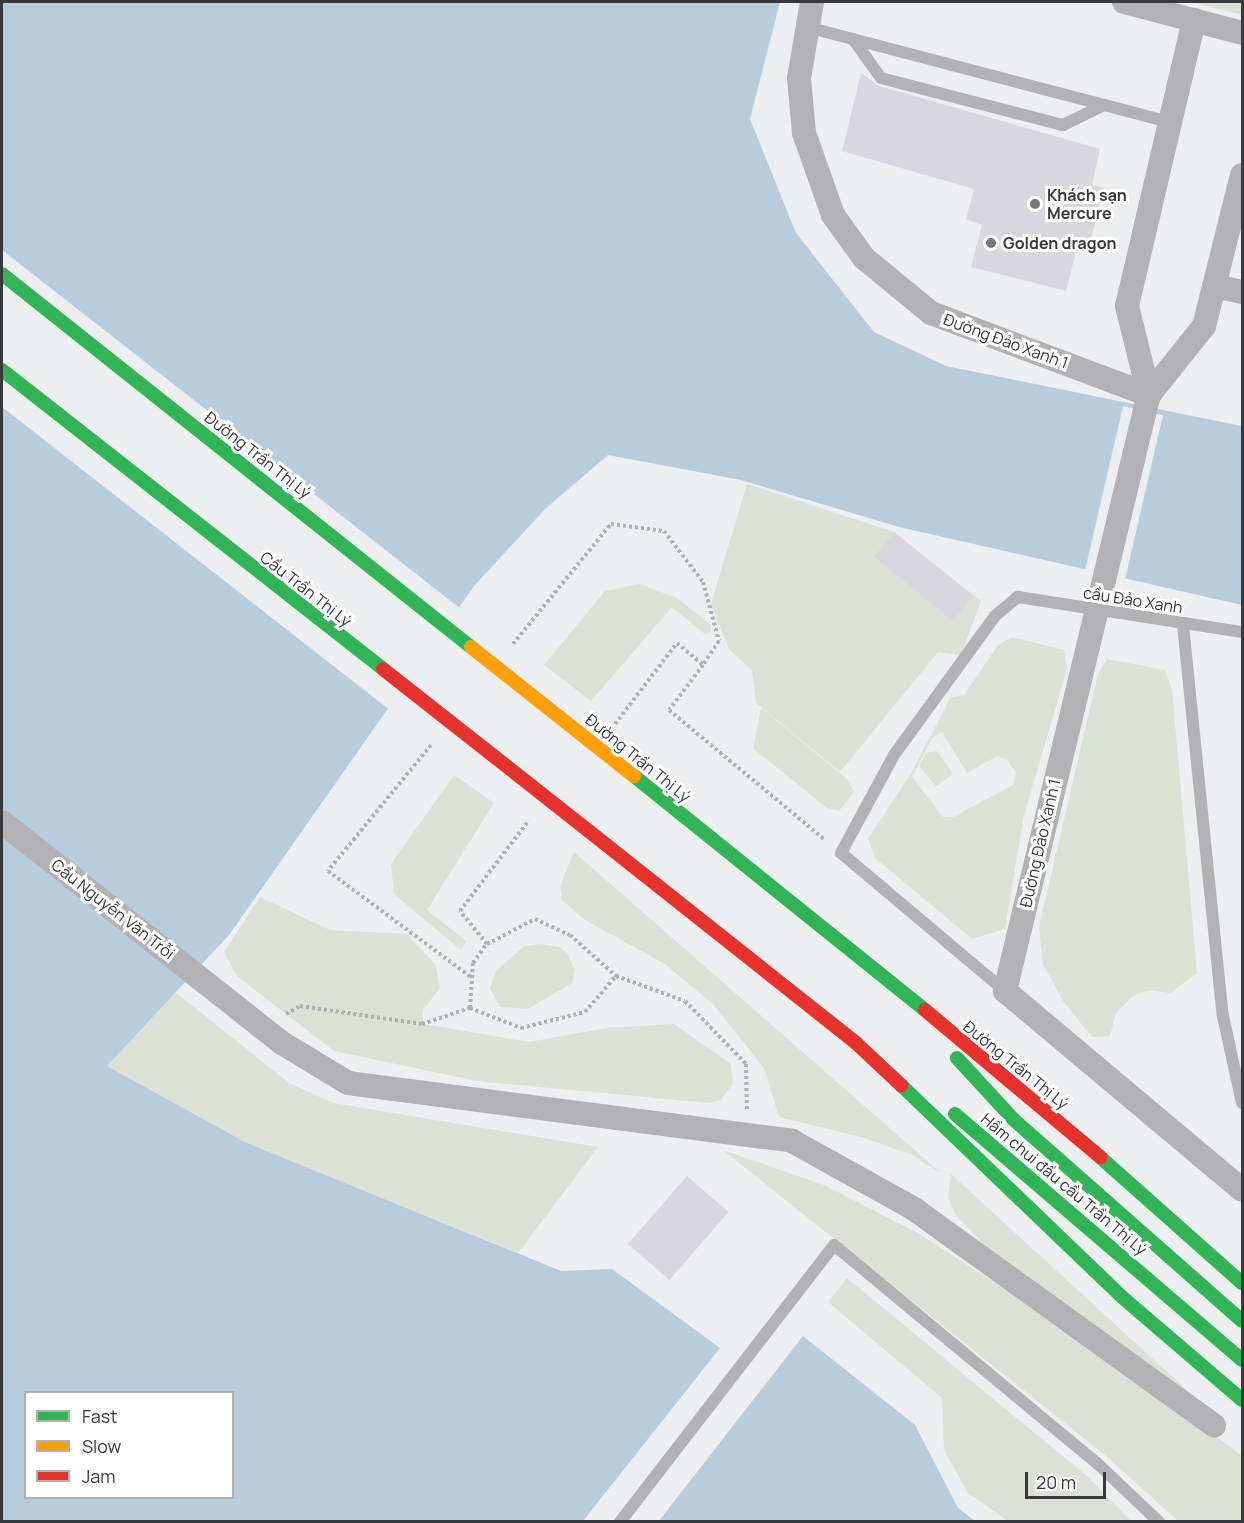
<!DOCTYPE html>
<meta charset="utf-8">
<style>
body{margin:0}
#map{position:relative;width:1244px;height:1523px;overflow:hidden;background:#eceef0;font-family:Manrope,sans-serif}
div>[style]{position:absolute}
.green>*{inset:0;background:#dce1d6}
.water>*{inset:0;background:#b7ccdc}
.pier>*{inset:0;background:#eceef0;transform-origin:0 0}
.building>*{inset:0;background:#d9d7de;transform-origin:0 0}
.path>*{height:4px;margin-top:-2px;transform-origin:0;background:repeating-linear-gradient(90deg,#b0b0b1 0 3px,transparent 0 6px)}
.lane>*{height:12px;margin:-6px;padding:0 6px;transform-origin:6px;border-radius:6px;background:#b2b2b4}
.street>*{height:24px;margin:-12px;padding:0 12px;transform-origin:12px;border-radius:12px;background:#b2b2b4}
.fast>*{height:14px;margin:-7px;padding:0 7px;transform-origin:7px;border-radius:7px;background:#30b455}
.jam>*{height:14px;margin:-7px;padding:0 7px;transform-origin:7px;border-radius:7px;background:#e5322d}
.fast-bridge>*{height:14px;margin:-7px;padding:0 7px;transform-origin:7px;border-radius:7px;background:#30b455}
.slow-bridge>*{height:14px;margin:-7px;padding:0 7px;transform-origin:7px;border-radius:7px;background:#ff9f0a}
.jam-bridge>*{height:14px;margin:-7px;padding:0 7px;transform-origin:7px;border-radius:7px;background:#e5322d}
.dots>*{width:16px;height:16px;translate:-50% -50%;box-sizing:border-box;border:3px solid #fff;border-radius:50%}
span{translate:-50% -50%;white-space:nowrap;text-align:center;line-height:1.15;-webkit-text-stroke:6px #fff;paint-order:stroke}
.poi-label{font-size:16px;color:#38393b;font-weight:700}
.left{translate:0 -50%;text-align:left}
.street-label{font-size:16px;color:#38393b}
.frame{position:absolute;inset:0;border:3px solid #38393b;pointer-events:none}
.legend{position:absolute;left:24px;top:1391px;width:210px;height:108px;box-sizing:border-box;background:#fff;border:2px solid #afb0b1;margin:0;padding:8px 10px;list-style:none;font-size:18px;color:#38393b}
.legend li{display:flex;align-items:center;gap:12px;height:30px}
.legend b{width:30px;border:2px solid #afb0b1}
.scale{position:absolute;left:1025px;top:1472px;width:81px;height:27px;box-sizing:border-box;border:3px solid #38393b;border-top:0;padding-left:8px;font-size:18px;line-height:21px;white-space:nowrap;color:#38393b;-webkit-text-stroke:4px #fff;paint-order:stroke}
</style>
<div id="map">
<div class="green">
<div style="clip-path:polygon(1191px 2px,1242px 2px,1242px 15px)"></div>
<div style="clip-path:polygon(747px 484px,894px 532px,981px 601px,961px 655px,938px 652px,840px 772px,756px 703px,752px 671px,729px 649px,711px 604px)"></div>
<div style="clip-path:polygon(640px 584px,677px 598px,711px 625px,711px 631px,706px 635px,672px 607px,591px 701px,544px 665px,605px 591px)"></div>
<div style="clip-path:polygon(evenodd,1012px 637px,1064px 650px,1067px 669px,1024px 815px,1005px 929px,972px 939px,875px 858px,868px 839px,912px 772px,950px 698px,964px 695px,998px 645px,1012px 637px,942px 732px,967px 773px,997px 756px,1007px 760px,1016px 773px,1013px 785px,953px 817px,943px 817px,912px 777px,932px 738px,942px 732px)"></div>
<div style="clip-path:polygon(1107px 659px,1165px 670px,1172px 689px,1197px 973px,1170px 993px,1150px 990px,1133px 996px,1116px 1013px,1110px 1036px,1092px 1037px,1063px 1001px,1043px 964px,1039px 927px,1098px 674px)"></div>
<div style="clip-path:polygon(761px 708px,847px 779px,854px 792px,839px 811px,827px 808px,753px 748px)"></div>
<div style="clip-path:polygon(937px 751px,953px 774px,936px 786px,919px 766px,926px 753px)"></div>
<div style="clip-path:polygon(454px 775px,494px 803px,427px 910px,466px 941px,461px 950px,394px 894px,391px 864px)"></div>
<div style="clip-path:polygon(574px 852px,941px 1173px,910px 1154px,861px 1137px,779px 1117px,764px 1068px,713px 1004px,665px 964px,585px 920px,562px 900px,560px 886px)"></div>
<div style="clip-path:polygon(260px 897px,330px 930px,407px 934px,435px 964px,440px 988px,423px 1010px,423px 1024px,529px 1042px,606px 1028px,674px 1024px,731px 1064px,733px 1083px,721px 1100px,709px 1103px,477px 1081px,334px 1051px,237px 976px,224px 952px)"></div>
<div style="clip-path:polygon(539px 944px,560px 947px,568px 955px,575px 970px,572px 983px,528px 1009px,500px 1007px,490px 988px,496px 971px,523px 947px)"></div>
<div style="clip-path:polygon(174px 991px,289px 1083px,333px 1103px,598px 1147px,518px 1253px,245px 1142px,107px 1066px)"></div>
<div style="clip-path:polygon(723px 1150px,824px 1185px,918px 1233px,1133px 1373px,1242px 1456px,1242px 1521px,1178px 1521px,1106px 1456px)"></div>
<div style="clip-path:polygon(951px 1174px,1190px 1393px,1018px 1280px,956px 1215px,948px 1198px)"></div>
<div style="clip-path:polygon(847px 1278px,1088px 1477px,1131px 1521px,1008px 1521px,968px 1493px,944px 1450px,942px 1398px,828px 1302px)"></div>
</div>
<div class="water">
<div style="clip-path:polygon(evenodd,2px 2px,780px 2px,750px 119px,796px 233px,874px 332px,946px 366px,1242px 426px,1242px 605px,899px 527px,741px 480px,608px 455px,545px 509px,474px 586px,229px 935px,107px 1066px,245px 1142px,561px 1271px,612px 1269px,720px 1348px,583px 1521px,2px 1522px,2px 2px,26px 1392px,232px 1392px,232px 1498px,26px 1498px,26px 1392px)"></div>
<div style="clip-path:polygon(803px 1336px,915px 1425px,958px 1508px,975px 1521px,659px 1521px)"></div>
</div>
<div class="pier">
<div style="clip-path:polygon(2px 250px,461px 609px,391px 711px,2px 407px)"></div>
<div style="left:1123px;top:406px;width:41px;height:168px;rotate:13deg"></div>
</div>
<div class="building">
<div style="clip-path:polygon(861px 73px,879px 86px,1100px 149px,1092px 185px,1104px 188px,1088px 252px,1076px 251px,1066px 291px,971px 267px,982px 225px,966px 219px,974px 189px,842px 151px)"></div>
<div style="left:894px;top:532px;width:102px;height:32px;rotate:39deg"></div>
<div style="left:687px;top:1176px;width:55px;height:90px;rotate:41deg"></div>
</div>
<div class="path">
<div style="left:513px;top:644px;width:155px;rotate:-50.8deg"></div>
<div style="left:611px;top:524px;width:53px;rotate:7.5deg"></div>
<div style="left:664px;top:531px;width:64px;rotate:52.6deg"></div>
<div style="left:703px;top:582px;width:61px;rotate:74.8deg"></div>
<div style="left:719px;top:641px;width:29px;rotate:124deg"></div>
<div style="left:615px;top:724px;width:102px;rotate:-52.6deg"></div>
<div style="left:677px;top:643px;width:34px;rotate:40deg"></div>
<div style="left:703px;top:665px;width:56px;rotate:127.1deg"></div>
<div style="left:669px;top:710px;width:204px;rotate:39.8deg"></div>
<div style="left:431px;top:745px;width:163px;rotate:129.3deg"></div>
<div style="left:328px;top:871px;width:179px;rotate:36.6deg"></div>
<div style="left:487px;top:944px;width:54px;rotate:-27.5deg"></div>
<div style="left:535px;top:919px;width:38px;rotate:25deg"></div>
<div style="left:570px;top:935px;width:62px;rotate:41.7deg"></div>
<div style="left:616px;top:976px;width:73px;rotate:19.9deg"></div>
<div style="left:685px;top:1001px;width:88px;rotate:45.9deg"></div>
<div style="left:746px;top:1064px;width:47px;rotate:88.8deg"></div>
<div style="left:470px;top:1008px;width:55px;rotate:21.4deg"></div>
<div style="left:521px;top:1028px;width:66px;rotate:-14deg"></div>
<div style="left:585px;top:1012px;width:48px;rotate:-49.3deg"></div>
<div style="left:286px;top:1014px;width:16px;rotate:-30deg"></div>
<div style="left:300px;top:1006px;width:123px;rotate:8.4deg"></div>
<div style="left:422px;top:1024px;width:51px;rotate:-18.4deg"></div>
<div style="left:470px;top:1008px;width:45px;rotate:-86.2deg"></div>
<div style="left:473px;top:963px;width:24px;rotate:-54deg"></div>
<div style="left:487px;top:944px;width:43px;rotate:-129.3deg"></div>
<div style="left:460px;top:911px;width:114px;rotate:-52.8deg"></div>
</div>
<div class="lane">
<div style="left:807px;top:27px;width:375px;rotate:14.7deg"></div>
<div style="left:853px;top:39px;width:48px;rotate:54.3deg"></div>
<div style="left:881px;top:78px;width:188px;rotate:14.5deg"></div>
<div style="left:1063px;top:125px;width:46px;rotate:-26deg"></div>
<div style="left:1183px;top:625px;width:393px;rotate:84.2deg"></div>
<div style="left:1223px;top:1016px;width:89px;rotate:77.7deg"></div>
<div style="left:1005px;top:991px;width:214px;rotate:-139.9deg"></div>
<div style="left:841px;top:853px;width:111px;rotate:-61.6deg"></div>
<div style="left:894px;top:755px;width:172px;rotate:-54deg"></div>
<div style="left:995px;top:616px;width:30px;rotate:-40deg"></div>
<div style="left:1018px;top:597px;width:227px;rotate:8.9deg"></div>
<div style="left:620px;top:1522px;width:350px;rotate:-52.3deg"></div>
<div style="left:834px;top:1245px;width:344px;rotate:39.7deg"></div>
<div style="left:1099px;top:1465px;width:83px;rotate:43.5deg"></div>
</div>
<div class="street">
<div style="left:812px;top:2px;width:77px;rotate:99.7deg"></div>
<div style="left:799px;top:78px;width:55px;rotate:84.8deg"></div>
<div style="left:804px;top:133px;width:87px;rotate:70.5deg"></div>
<div style="left:833px;top:215px;width:53px;rotate:54.2deg"></div>
<div style="left:864px;top:258px;width:87px;rotate:39.4deg"></div>
<div style="left:931px;top:313px;width:233px;rotate:20.6deg"></div>
<div style="left:1124px;top:2px;width:122px;rotate:14.7deg"></div>
<div style="left:1242px;top:175px;width:156px;rotate:104.1deg"></div>
<div style="left:1204px;top:326px;width:88px;rotate:128.6deg"></div>
<div style="left:1149px;top:395px;width:16px;rotate:105deg"></div>
<div style="left:1145px;top:410px;width:598px;rotate:103.55deg"></div>
<div style="left:1005px;top:991px;width:309px;rotate:40deg"></div>
<div style="left:1214px;top:286px;width:29px;rotate:12deg"></div>
<div style="left:1149px;top:395px;width:92px;rotate:-103.9deg"></div>
<div style="left:1127px;top:306px;width:294px;rotate:-76.8deg"></div>
<div style="left:2px;top:822px;width:357px;rotate:38.3deg"></div>
<div style="left:282px;top:1043px;width:77px;rotate:31.2deg"></div>
<div style="left:348px;top:1083px;width:448px;rotate:7.4deg"></div>
<div style="left:792px;top:1141px;width:140px;rotate:29.1deg"></div>
<div style="left:914px;top:1209px;width:370px;rotate:35.8deg"></div>
</div>
<div class="fast">
<div style="left:634px;top:776px;width:373px;rotate:38.8deg"></div>
<div style="left:957px;top:1058px;width:83px;rotate:47.4deg"></div>
<div style="left:1013px;top:1119px;width:305px;rotate:41.4deg"></div>
<div style="left:901px;top:1085px;width:306px;rotate:43.8deg"></div>
<div style="left:1122px;top:1297px;width:158px;rotate:40.6deg"></div>
<div style="left:955px;top:1114px;width:378px;rotate:40.6deg"></div>
<div style="left:1100px;top:1157px;width:190px;rotate:41.6deg"></div>
</div>
<div class="jam">
<div style="left:590px;top:832px;width:340px;rotate:38.4deg"></div>
<div style="left:856px;top:1043px;width:62px;rotate:43deg"></div>
<div style="left:925px;top:1010px;width:229px;rotate:40deg"></div>
</div>
<div class="fast-bridge">
<div style="left:2px;top:274px;width:599px;rotate:38.5deg"></div>
<div style="left:2px;top:370px;width:484px;rotate:38.1deg"></div>
</div>
<div class="slow-bridge">
<div style="left:471px;top:647px;width:208px;rotate:38.4deg"></div>
</div>
<div class="jam-bridge">
<div style="left:383px;top:669px;width:263px;rotate:38.2deg"></div>
</div>
<div class="dots">
<div style="left:1035px;top:204px;background:#77787a"></div>
<div style="left:991px;top:243px;background:#77787a"></div>
</div>
<div class="poi-label">
<span class="left" style="left:1047px;top:204px">Khách sạn<br>Mercure</span>
<span class="left" style="left:1003px;top:243px">Golden dragon</span>
</div>
<div class="street-label">
<span style="left:1006px;top:341px;rotate:20deg">Đường Đảo Xanh 1</span>
<span style="left:258px;top:455px;rotate:38deg">Đường Trần Thị Lý</span>
<span style="left:306px;top:589px;rotate:38deg">Cầu Trần Thị Lý</span>
<span style="left:1133px;top:600px;rotate:9deg">cầu Đảo Xanh</span>
<span style="left:638px;top:758px;rotate:39deg">Đường Trần Thị Lý</span>
<span style="left:1040px;top:843px;rotate:-77deg">Đường Đảo Xanh 1</span>
<span style="left:113px;top:909px;rotate:38deg">Cầu Nguyễn Văn Trỗi</span>
<span style="left:1016px;top:1065px;rotate:39deg">Đường Trần Thị Lý</span>
<span style="left:1064px;top:1184px;rotate:40deg">Hầm chui đầu cầu Trần Thị Lý</span>
</div>
<div class="frame"></div>
<ul class="legend">
<li><b style="height:8px;background:#30b455"></b>Fast</li>
<li><b style="height:8px;background:#ff9f0a"></b>Slow</li>
<li><b style="height:8px;background:#e5322d"></b>Jam</li>
</ul>
<div class="scale">20 m</div>
</div>
